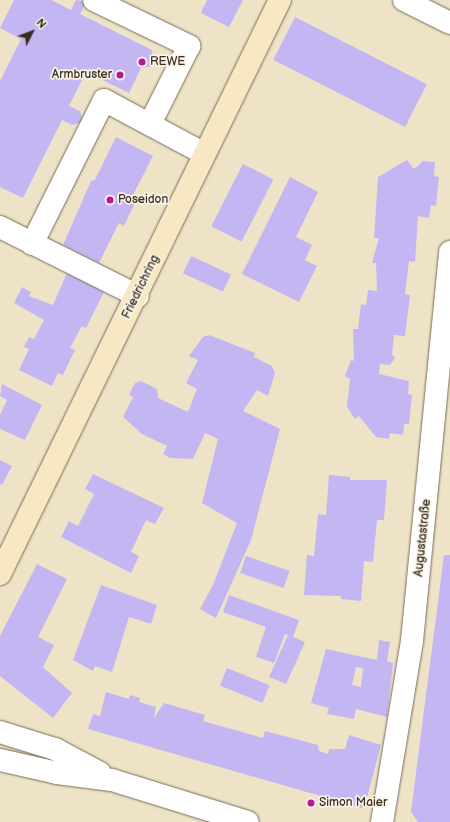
<!DOCTYPE html>
<meta charset="utf-8">
<style>
body{margin:0}
#map{position:relative;width:450px;height:822px;overflow:hidden;background:#eee3c6;font-family:"Balsamiq Sans",sans-serif}
div>[style]{position:absolute}
.building>*{inset:0;background:#c4b6f2;transform-origin:0 0}
.roads{filter:drop-shadow(0 0 1px #7a6b59) drop-shadow(0 0 1px #7a6b59)}
.street>*{height:22px;margin:-11px;padding:0 11px;transform-origin:11px;border-radius:11px;background:#fff}
.secondary>*{height:22px;margin:-11px;padding:0 11px;transform-origin:11px;border-radius:11px;background:#f7e8c3}
.dots>*{width:11px;height:11px;translate:-50% -50%;box-sizing:border-box;border:2px solid #f7f3e8;border-radius:50%}
span{translate:-50% -50%;white-space:nowrap;text-align:center;line-height:1.15;-webkit-text-stroke:3.5px #f7f3e8;paint-order:stroke}
.poi-label{font-size:12px;color:#3b2a1e}
.left{translate:0 -50%;text-align:left}
.right{translate:-100% -50%;text-align:right}
.street-label{font-size:12px;color:#3b2a1e}
.north{position:absolute;left:12px;top:12px;width:40px;height:40px;-webkit-text-stroke:3px #f7f3e8;paint-order:stroke;rotate:48deg;font-size:11px;font-weight:700;line-height:16px;text-align:center;color:#3b2a1e}
.north::after{content:'';display:block;margin:auto;width:14px;height:18px;background:#3b2a1e;clip-path:polygon(50% 0,100% 100%,50% 72%,0 100%)}
</style>
<div id="map">
<div class="building">
<div style="clip-path:polygon(14px 0,51px 0,71px 10px,76px 0,86px 2px,80px 14px,152px 50px,154px 66px,141px 68px,129px 93px,86px 72px,69px 106px,80px 111px,83px 122px,72px 125px,62px 120px,23px 198px,0 187px,0 81px,21px 39px,0 28px)"></div>
<div style="clip-path:polygon(207px 0,243px 0,229px 27px,201px 13px)"></div>
<div style="left:295px;top:17px;width:148px;height:48px;rotate:27deg"></div>
<div style="clip-path:polygon(116px 137px,153px 156px,133px 195px,138px 197px,124px 226px,119px 223px,99px 263px,63px 245px,91px 181px,95px 180px)"></div>
<div style="clip-path:polygon(407px 160px,414px 169px,423px 161px,435px 162px,434px 176px,439px 177px,436px 206px,431px 205px,429px 218px,418px 216px,415px 262px,409px 261px,405px 294px,410px 295px,405px 336px,394px 335px,392px 354px,395px 358px,390px 365px,380px 364px,379px 374px,409px 381px,408px 394px,412px 395px,409px 424px,404px 424px,403px 435px,390px 433px,389px 439px,376px 437px,359px 416px,355px 419px,347px 407px,350px 379px,345px 376px,351px 360px,354px 361px,353px 329px,358px 329px,361px 304px,366px 305px,368px 290px,377px 291px,376px 263px,372px 263px,379px 238px,374px 238px,378px 177px)"></div>
<div style="left:243px;top:164px;width:34px;height:70px;rotate:27deg"></div>
<div style="clip-path:polygon(290px 177px,318px 192px,296px 237px,312px 245px,305px 260px,317px 266px,299px 302px,242px 274px)"></div>
<div style="left:191px;top:256px;width:44px;height:19px;rotate:25deg"></div>
<div style="clip-path:polygon(67px 273px,104px 292px,86px 328px,82px 326px,70px 348px,75px 350px,63px 375px,58px 373px,52px 386px,19px 370px,29px 349px,24px 347px,29px 337px,34px 339px,44px 320px,14px 303px,22px 287px,31px 292px,29px 296px,53px 305px)"></div>
<div style="clip-path:polygon(209px 335px,255px 353px,254px 357px,272px 366px,275px 373px,268px 396px,257px 390px,243px 411px,280px 429px,251px 540px,216px 618px,200px 609px,213px 585px,237px 523px,202px 503px,218px 439px,205px 433px,193px 459px,170px 458px,163px 454px,167px 446px,142px 434px,123px 417px,133px 397px,129px 395px,135px 383px,141px 381px,157px 389px,158px 398px,188px 412px,197px 389px,186px 383px,198px 360px,189px 356px,203px 337px)"></div>
<div style="clip-path:polygon(2px 384px,42px 405px,25px 440px,0 429px,0 415px,7px 400px,0 396px)"></div>
<div style="clip-path:polygon(0 460px,12px 466px,2px 485px,0 484px)"></div>
<div style="clip-path:polygon(93px 474px,164px 508px,155px 524px,146px 520px,131px 552px,139px 556px,131px 573px,61px 537px,69px 521px,78px 526px,94px 494px,85px 489px)"></div>
<div style="clip-path:polygon(329px 475px,350px 477px,350px 480px,387px 480px,384px 520px,377px 520px,373px 562px,364px 561px,361px 601px,341px 599px,341px 596px,304px 595px,307px 555px,314px 556px,318px 514px,326px 515px)"></div>
<div style="clip-path:polygon(444px 555px,450px 555px,450px 822px,418px 822px,411px 812px)"></div>
<div style="left:246px;top:556px;width:46px;height:18px;rotate:19deg"></div>
<div style="clip-path:polygon(37px 564px,67px 579px,38px 637px,54px 645px,43px 667px,72px 693px,53px 718px,0 676px,0 636px)"></div>
<div style="clip-path:polygon(101px 585px,157px 605px,151px 624px,129px 617px,112px 672px,95px 666px,93px 671px,73px 660px)"></div>
<div style="clip-path:polygon(229px 595px,299px 620px,293px 637px,305px 642px,286px 684px,269px 677px,288px 635px,285px 634px,274px 663px,256px 657px,266px 627px,223px 612px)"></div>
<div style="clip-path:polygon(evenodd,379px 640px,390px 642px,387px 661px,393px 663px,387px 717px,356px 709px,354px 719px,327px 714px,329px 708px,311px 703px,326px 649px,377px 660px,379px 640px,356px 667px,363px 668px,361px 687px,352px 685px,356px 667px)"></div>
<div style="left:227px;top:668px;width:46px;height:19px;rotate:22deg"></div>
<div style="clip-path:polygon(106px 692px,129px 699px,130px 695px,140px 698px,139px 702px,156px 707px,154px 718px,164px 703px,205px 715px,203px 721px,263px 738px,265px 731px,318px 745px,319px 751px,328px 754px,329px 749px,345px 749px,349px 735px,381px 745px,365px 805px,362px 808px,88px 729px,93px 714px,100px 716px)"></div>
</div>
<div class="roads">
<div class="street">
<div style="left:94px;top:0;width:106px;rotate:25.8deg"></div>
<div style="left:189px;top:46px;width:87px;rotate:116.6deg"></div>
<div style="left:404px;top:0;width:51px;rotate:26.6deg"></div>
<div style="left:0;top:227px;width:154px;rotate:26.6deg"></div>
<div style="left:32px;top:244px;width:161px;rotate:-63.4deg"></div>
<div style="left:104px;top:100px;width:112px;rotate:28.2deg"></div>
<div style="left:0;top:732px;width:58px;rotate:17.2deg"></div>
<div style="left:55px;top:749px;width:51px;rotate:28.1deg"></div>
<div style="left:0;top:760px;width:58px;rotate:12.8deg"></div>
<div style="left:57px;top:773px;width:55px;rotate:7.3deg"></div>
<div style="left:112px;top:780px;width:142px;rotate:17.2deg"></div>
<div style="left:382px;top:822px;width:183px;rotate:-80.6deg"></div>
<div style="left:412px;top:641px;width:391px;rotate:-84.4deg"></div>
</div>
<div class="secondary">
<div style="left:0;top:574px;width:639px;rotate:-64deg"></div>
</div>
</div>
<div class="dots">
<div style="left:142px;top:62px;background:#b5179e"></div>
<div style="left:120px;top:75px;background:#b5179e"></div>
<div style="left:110px;top:200px;background:#b5179e"></div>
<div style="left:311px;top:803px;background:#b5179e"></div>
</div>
<div class="poi-label">
<span class="left" style="left:150px;top:62px">REWE</span>
<span class="right" style="left:112px;top:75px">Armbruster</span>
<span class="left" style="left:118px;top:200px">Poseidon</span>
<span class="left" style="left:319px;top:803px">Simon Maier</span>
</div>
<div class="street-label">
<span style="left:141px;top:287px;rotate:-64deg">Friedrichring</span>
<span style="left:423px;top:538px;rotate:-84deg">Augustastraße</span>
</div>
<div class="north">N</div>
</div>
